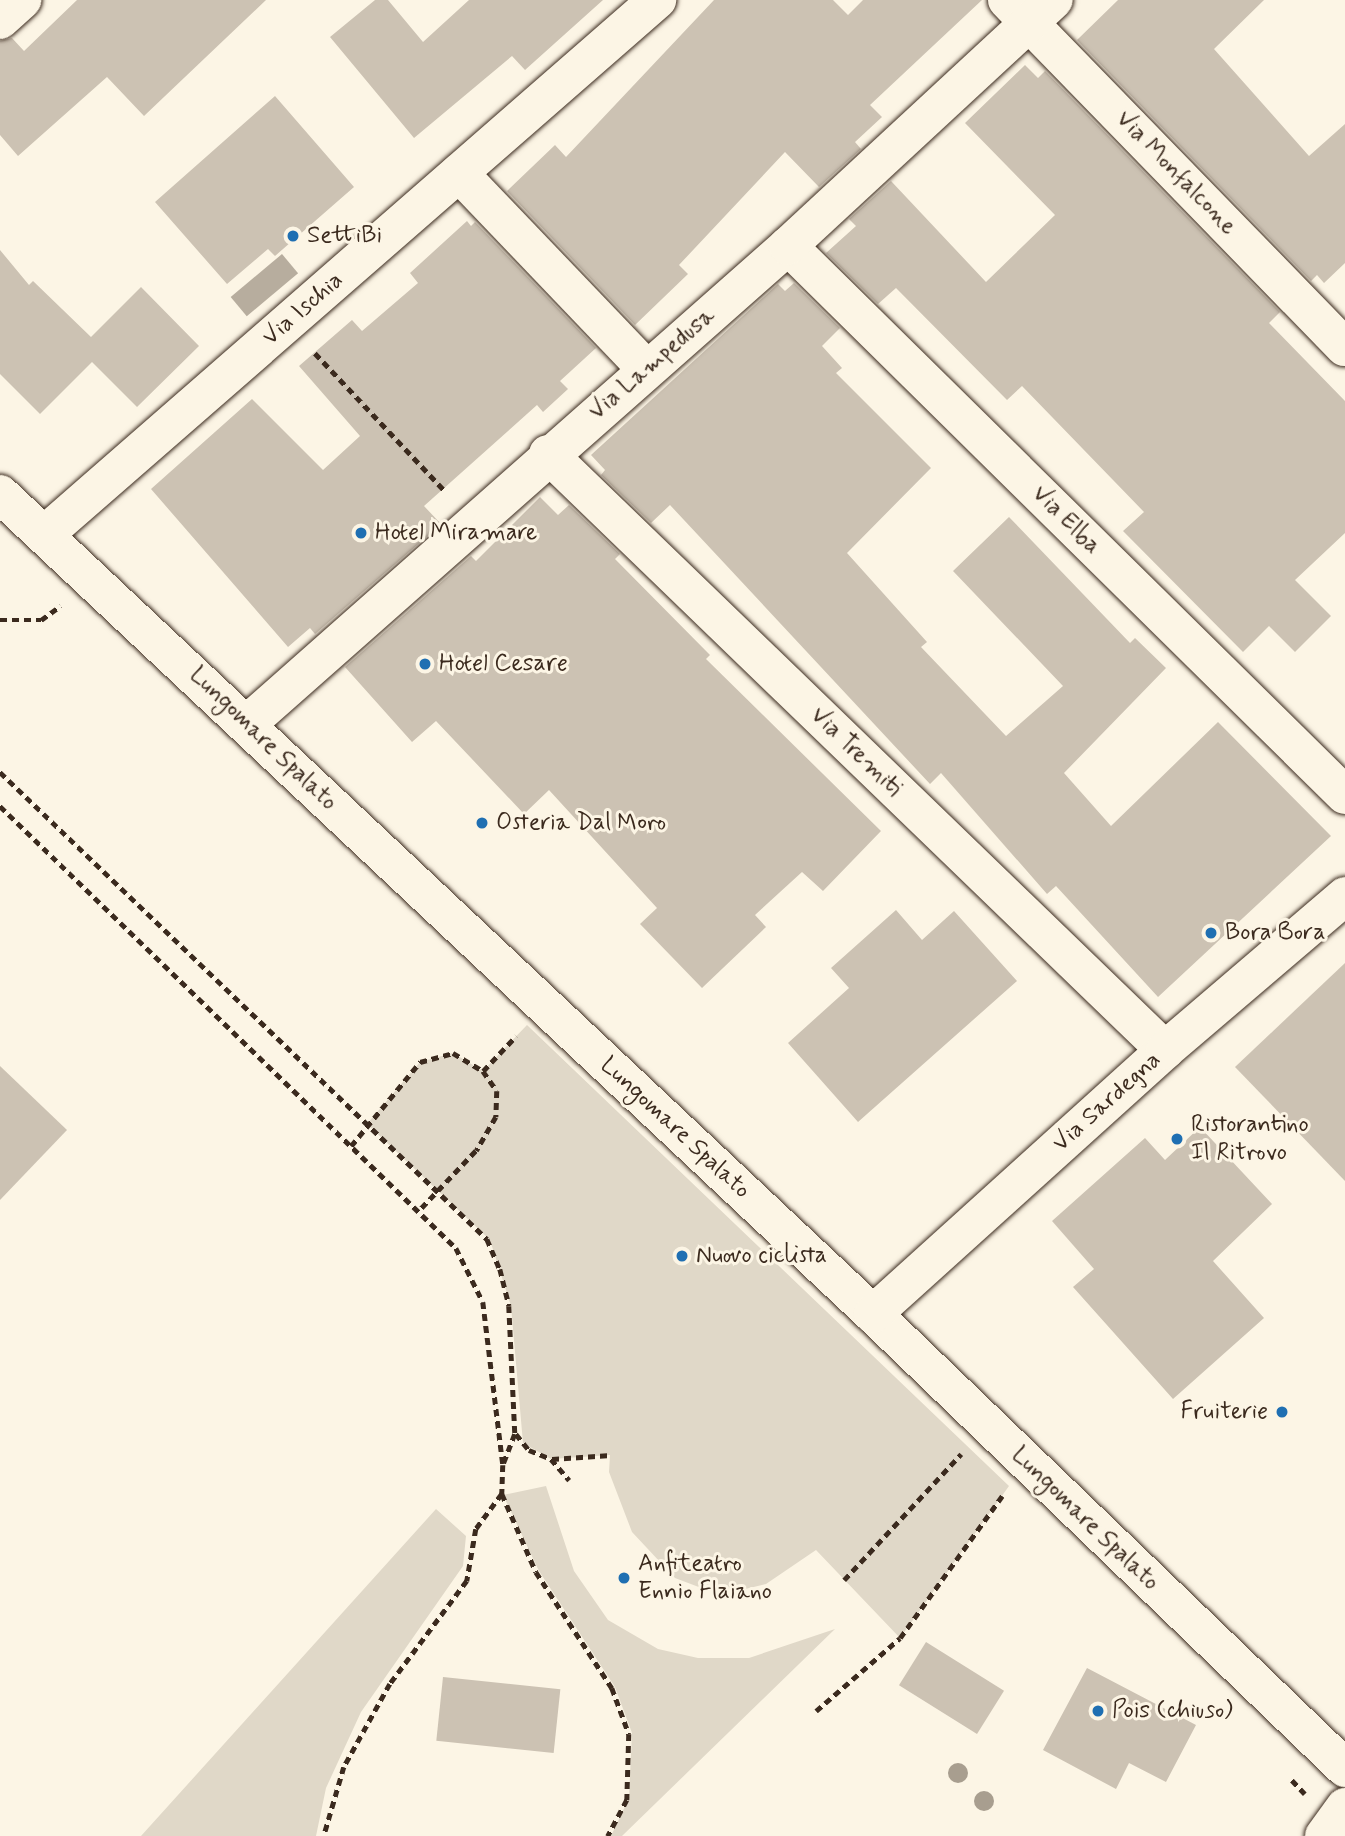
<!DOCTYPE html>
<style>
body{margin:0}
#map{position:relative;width:1345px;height:1836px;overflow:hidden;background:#fcf5e5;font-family:Mynerve,sans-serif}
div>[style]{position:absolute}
.green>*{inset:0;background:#e0d8c8}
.water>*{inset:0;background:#b7ad9e;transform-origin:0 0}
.building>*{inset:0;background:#ccc2b3;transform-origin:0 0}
.path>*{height:4.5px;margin-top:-2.25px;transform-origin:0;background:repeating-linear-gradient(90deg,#3b2a1e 0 7px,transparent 0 12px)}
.roads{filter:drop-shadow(0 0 2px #3b2a1e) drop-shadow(0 0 2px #3b2a1e)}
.minor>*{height:38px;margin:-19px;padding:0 19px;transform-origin:19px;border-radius:19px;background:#fcf5e5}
.trees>*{width:20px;height:20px;margin:-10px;border-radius:50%;background:#a89e8f}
.dots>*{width:19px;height:19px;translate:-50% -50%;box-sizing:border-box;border:4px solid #fcf5e5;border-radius:50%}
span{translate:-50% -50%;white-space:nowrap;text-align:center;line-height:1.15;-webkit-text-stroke:6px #fcf5e5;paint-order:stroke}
.street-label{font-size:24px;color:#3b2a1e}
.poi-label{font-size:24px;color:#3b2a1e}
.left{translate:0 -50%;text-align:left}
.right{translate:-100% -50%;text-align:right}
</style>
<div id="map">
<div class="green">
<div style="clip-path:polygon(527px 1025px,1009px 1486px,900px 1638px,816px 1550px,766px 1584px,733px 1592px,704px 1589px,675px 1578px,632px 1532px,609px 1472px,610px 1455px,551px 1459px,523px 1443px,511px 1306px,490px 1240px,367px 1124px,420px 1062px,453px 1053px,483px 1071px)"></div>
<div style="clip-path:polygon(546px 1486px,574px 1571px,608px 1620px,658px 1649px,698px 1658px,749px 1658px,835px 1629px,622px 1836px,611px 1836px,629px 1798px,632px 1733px,615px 1687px,539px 1571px,503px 1495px)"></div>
<div style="clip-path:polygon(436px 1509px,466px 1536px,463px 1566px,361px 1712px,326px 1788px,316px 1836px,141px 1836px)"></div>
</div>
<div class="water">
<div style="left:282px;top:254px;width:25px;height:67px;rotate:50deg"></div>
</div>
<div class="building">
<div style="clip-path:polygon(77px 0,266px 0,144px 116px,107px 77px,18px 156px,0 135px,0 41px,12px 38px,24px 51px)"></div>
<div style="clip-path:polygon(375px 0,388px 0,423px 42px,469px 0,603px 0,525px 70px,512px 56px,414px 138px,330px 37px)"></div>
<div style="clip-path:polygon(714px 0,833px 0,848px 15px,863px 0,982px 0,870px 105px,882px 117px,855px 142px,861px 149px,819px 187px,785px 152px,679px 265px,688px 274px,635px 325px,507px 191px,555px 145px,566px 157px)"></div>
<div style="clip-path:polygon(1118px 0,1264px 0,1214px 49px,1309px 156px,1345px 124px,1345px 263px,1324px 283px,1317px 275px,1311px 281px,1077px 40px)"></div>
<div style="clip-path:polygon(1025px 65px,1038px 78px,1045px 71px,1280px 312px,1269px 323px,1345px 401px,1345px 533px,1295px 580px,1331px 616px,1295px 652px,1269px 626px,1243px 652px,1123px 531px,1144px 512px,1022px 386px,1007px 400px,896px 288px,878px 304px,826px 253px,856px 226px,849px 219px,891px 181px,986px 282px,1055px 215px,965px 123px)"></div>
<div style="clip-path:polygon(275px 96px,354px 187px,275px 256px,268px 249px,227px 284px,155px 202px)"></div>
<div style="clip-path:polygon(467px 221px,471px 226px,475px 222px,596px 348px,560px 381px,568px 389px,543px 412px,537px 405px,424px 506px,441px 524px,315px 634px,310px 628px,288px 647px,151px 489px,252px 399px,323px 470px,360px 436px,299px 366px,352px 320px,362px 331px,418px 283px,410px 273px)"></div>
<div style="clip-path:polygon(0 250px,29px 285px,33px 281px,91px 337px,141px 287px,199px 346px,137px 407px,92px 362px,40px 414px,0 374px)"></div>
<div style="clip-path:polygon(794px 283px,840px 328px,822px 346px,842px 368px,836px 373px,931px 468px,847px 553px,927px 642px,921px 647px,1006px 736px,1063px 686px,953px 571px,1009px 517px,1130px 643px,1135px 638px,1166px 668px,1064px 773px,1111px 826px,1218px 722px,1331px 836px,1158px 997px,1056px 886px,1047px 894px,941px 773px,930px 784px,670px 505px,651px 523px,601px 475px,605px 470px,591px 455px,778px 284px,785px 291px)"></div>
<div style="clip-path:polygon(540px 497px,558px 515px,569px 505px,620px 554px,615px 559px,710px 655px,706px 659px,881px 831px,823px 891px,802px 872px,755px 915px,766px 927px,702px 988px,640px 924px,657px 908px,549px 790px,524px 814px,436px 721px,412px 742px,345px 667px,471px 556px,476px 561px)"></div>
<div style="clip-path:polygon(896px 910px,922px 940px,954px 911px,1017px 981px,858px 1122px,788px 1043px,849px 988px,831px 968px)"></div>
<div style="clip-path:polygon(1345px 963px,1345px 1181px,1235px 1067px)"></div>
<div style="clip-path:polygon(0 1066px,67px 1130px,0 1200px)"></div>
<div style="clip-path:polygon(1200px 1127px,1272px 1204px,1213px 1261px,1264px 1318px,1173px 1399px,1073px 1287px,1094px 1269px,1052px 1221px,1145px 1138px,1165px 1160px)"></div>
<div style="left:926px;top:1642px;width:92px;height:51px;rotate:32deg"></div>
<div style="clip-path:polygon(1087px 1668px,1196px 1725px,1166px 1782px,1129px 1763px,1116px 1789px,1043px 1750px)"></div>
<div style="left:443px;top:1677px;width:118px;height:64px;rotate:6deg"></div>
</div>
<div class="path">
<div style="left:315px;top:353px;width:191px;rotate:46.7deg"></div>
<div style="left:0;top:620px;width:41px"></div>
<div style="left:41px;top:620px;width:24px;rotate:-36deg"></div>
<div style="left:0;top:772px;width:675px;rotate:43.8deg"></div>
<div style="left:487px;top:1239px;width:33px;rotate:67deg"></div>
<div style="left:500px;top:1269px;width:38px;rotate:76deg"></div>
<div style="left:509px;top:1306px;width:128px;rotate:87.3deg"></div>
<div style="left:515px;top:1434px;width:33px;rotate:111deg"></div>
<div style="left:503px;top:1465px;width:29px;rotate:92deg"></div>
<div style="left:502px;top:1494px;width:44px;rotate:126.6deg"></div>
<div style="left:476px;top:1529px;width:53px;rotate:99.8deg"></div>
<div style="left:467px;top:1581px;width:129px;rotate:126.8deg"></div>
<div style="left:390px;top:1684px;width:95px;rotate:119deg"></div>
<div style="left:344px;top:1767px;width:72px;rotate:106.2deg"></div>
<div style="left:0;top:806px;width:635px;rotate:44.11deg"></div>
<div style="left:456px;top:1248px;width:60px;rotate:63.4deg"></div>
<div style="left:483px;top:1302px;width:163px;rotate:83deg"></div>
<div style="left:483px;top:1071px;width:48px;rotate:-46.7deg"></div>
<div style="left:351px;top:1146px;width:109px;rotate:-50.6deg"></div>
<div style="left:420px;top:1062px;width:34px;rotate:-15deg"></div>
<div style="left:453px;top:1053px;width:35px;rotate:31deg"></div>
<div style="left:483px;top:1071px;width:24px;rotate:55deg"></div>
<div style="left:497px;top:1091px;width:26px;rotate:92deg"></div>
<div style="left:496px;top:1117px;width:39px;rotate:120deg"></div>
<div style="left:476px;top:1151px;width:83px;rotate:133.5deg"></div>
<div style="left:516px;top:1434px;width:21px;rotate:51deg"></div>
<div style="left:529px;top:1450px;width:24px;rotate:22deg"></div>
<div style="left:551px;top:1459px;width:28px;rotate:49deg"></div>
<div style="left:552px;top:1459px;width:59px;rotate:-3.9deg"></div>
<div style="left:502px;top:1494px;width:85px;rotate:66.4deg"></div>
<div style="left:536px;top:1572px;width:139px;rotate:56.8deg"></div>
<div style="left:612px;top:1688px;width:49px;rotate:69.7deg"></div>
<div style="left:629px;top:1734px;width:66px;rotate:91.7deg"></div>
<div style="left:627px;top:1800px;width:41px;rotate:117.8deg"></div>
<div style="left:844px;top:1580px;width:172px;rotate:-47.1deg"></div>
<div style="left:816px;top:1711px;width:111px;rotate:-41deg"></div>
<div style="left:900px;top:1638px;width:175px;rotate:-54.3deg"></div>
<div style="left:1292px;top:1780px;width:19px;rotate:47deg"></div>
</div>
<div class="roads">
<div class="minor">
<div style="left:1007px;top:0;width:484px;rotate:45.8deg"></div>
<div style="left:0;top:20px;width:30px;rotate:-42deg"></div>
<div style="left:459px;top:173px;width:271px;rotate:46.3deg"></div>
<div style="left:788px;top:246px;width:782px;rotate:44.59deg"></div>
<div style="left:548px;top:454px;width:858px;rotate:44.01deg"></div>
<div style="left:0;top:494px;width:1198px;rotate:43.21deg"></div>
<div style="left:873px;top:1314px;width:655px;rotate:43.89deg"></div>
<div style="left:44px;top:535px;width:814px;rotate:-41.11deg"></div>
<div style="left:247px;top:724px;width:722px;rotate:-41.46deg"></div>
<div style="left:788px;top:246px;width:362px;rotate:-42.8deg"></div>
<div style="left:873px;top:1314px;width:394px;rotate:-42.1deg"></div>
<div style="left:1165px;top:1050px;width:237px;rotate:-40.5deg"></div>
<div style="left:1324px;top:1836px;width:36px;rotate:-54deg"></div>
</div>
</div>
<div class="trees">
<div style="left:958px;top:1773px"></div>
<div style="left:984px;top:1801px"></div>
</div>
<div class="dots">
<div style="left:293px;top:236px;background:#1f6fb2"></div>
<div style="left:361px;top:533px;background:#1f6fb2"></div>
<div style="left:425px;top:664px;background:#1f6fb2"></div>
<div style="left:482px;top:823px;background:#1f6fb2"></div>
<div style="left:1211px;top:933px;background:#1f6fb2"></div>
<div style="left:1177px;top:1139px;background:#1f6fb2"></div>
<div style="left:682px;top:1256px;background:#1f6fb2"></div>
<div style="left:1282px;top:1412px;background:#1f6fb2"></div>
<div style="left:624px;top:1578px;background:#1f6fb2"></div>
<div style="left:1098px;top:1711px;background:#1f6fb2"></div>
</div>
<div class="street-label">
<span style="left:1176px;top:173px;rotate:46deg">Via Monfalcone</span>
<span style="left:303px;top:309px;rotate:-41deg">Via Ischia</span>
<span style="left:652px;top:364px;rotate:-41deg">Via Lampedusa</span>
<span style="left:1066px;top:520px;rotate:45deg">Via Elba</span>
<span style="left:263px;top:739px;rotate:44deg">Lungomare Spalato</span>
<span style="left:856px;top:752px;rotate:44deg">Via Tremiti</span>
<span style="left:1107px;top:1102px;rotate:-42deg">Via Sardegna</span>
<span style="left:675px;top:1128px;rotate:43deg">Lungomare Spalato</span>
<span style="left:1085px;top:1519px;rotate:44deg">Lungomare Spalato</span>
</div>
<div class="poi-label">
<span class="left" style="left:307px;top:236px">SettiBi</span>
<span class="left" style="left:375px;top:533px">Hotel Miramare</span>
<span class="left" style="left:439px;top:664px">Hotel Cesare</span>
<span class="left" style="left:496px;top:823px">Osteria Dal Moro</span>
<span class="left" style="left:1225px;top:933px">Bora Bora</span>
<span class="left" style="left:1191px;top:1139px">Ristorantino<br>Il Ritrovo</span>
<span class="left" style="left:696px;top:1256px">Nuovo ciclista</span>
<span class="right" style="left:1268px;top:1412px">Fruiterie</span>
<span class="left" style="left:638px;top:1578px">Anfiteatro<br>Ennio Flaiano</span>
<span class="left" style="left:1112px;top:1711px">Pois (chiuso)</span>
</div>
</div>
